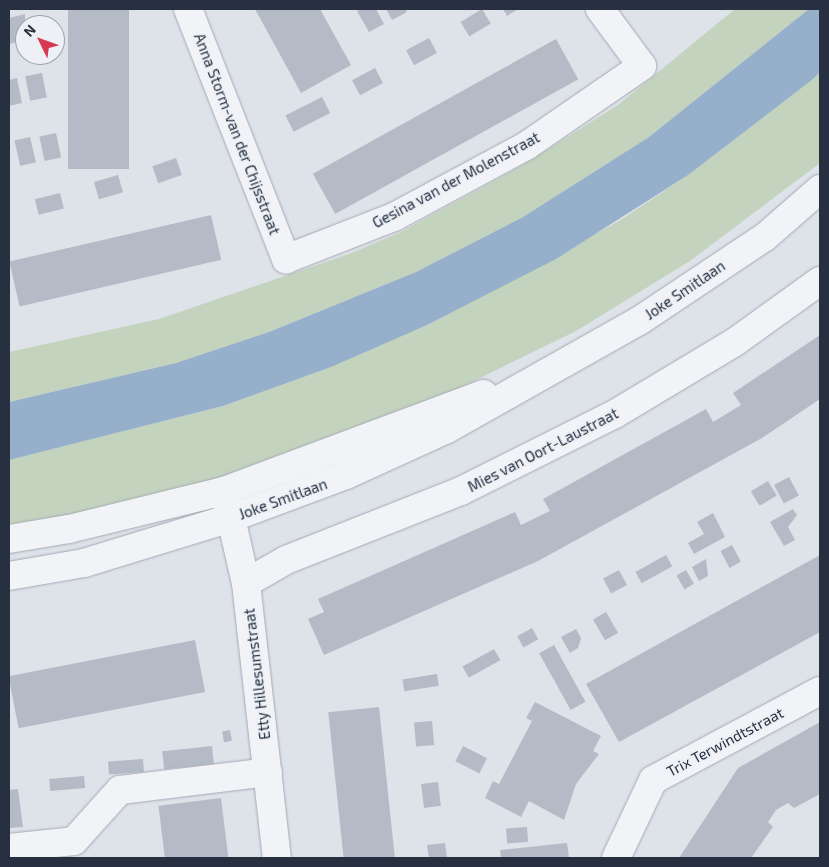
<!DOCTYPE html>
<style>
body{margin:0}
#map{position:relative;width:829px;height:867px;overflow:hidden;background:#dee2e9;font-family:"Exo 2",sans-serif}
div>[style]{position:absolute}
.green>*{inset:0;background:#c4d3be}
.water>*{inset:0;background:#96b0cb}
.building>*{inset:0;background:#b5bbc6;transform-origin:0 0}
.roads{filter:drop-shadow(0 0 1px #a3a9b3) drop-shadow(0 0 1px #a3a9b3)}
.minor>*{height:28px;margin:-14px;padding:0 14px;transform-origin:14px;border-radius:14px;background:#f1f3f7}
span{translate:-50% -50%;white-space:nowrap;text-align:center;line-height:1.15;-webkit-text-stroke:4px #edf1f6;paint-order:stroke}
.street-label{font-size:15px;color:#263040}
.frame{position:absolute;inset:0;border:10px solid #263040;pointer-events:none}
.north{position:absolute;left:15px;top:15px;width:50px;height:50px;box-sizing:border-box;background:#edf1f6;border:1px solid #9da4ad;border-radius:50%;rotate:312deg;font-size:14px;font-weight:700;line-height:20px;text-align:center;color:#263040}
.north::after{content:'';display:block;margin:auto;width:18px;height:22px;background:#d73952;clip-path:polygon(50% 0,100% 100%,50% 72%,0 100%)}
</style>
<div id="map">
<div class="green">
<div style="clip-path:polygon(735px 9px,809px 9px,649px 137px,523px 217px,416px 272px,269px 332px,176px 363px,9px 402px,9px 352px,159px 319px,349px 254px,399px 233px,521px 166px,618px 105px)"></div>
<div style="clip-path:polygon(820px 72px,820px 163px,690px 261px,576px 331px,421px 407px,269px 464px,94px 516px,9px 530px,9px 460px,223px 406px,427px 325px,619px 221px,688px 175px)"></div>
</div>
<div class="water">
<div style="clip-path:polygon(809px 9px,820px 9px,820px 72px,813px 79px,688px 175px,556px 259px,427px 325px,331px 367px,223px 406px,9px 460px,9px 402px,176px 363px,269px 332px,416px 272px,523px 217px,649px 137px)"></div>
</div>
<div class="building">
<div style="left:68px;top:9px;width:61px;height:160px"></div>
<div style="clip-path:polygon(255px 9px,320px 9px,351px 65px,301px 93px)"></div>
<div style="clip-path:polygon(361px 9px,376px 9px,384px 24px,369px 32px,357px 11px)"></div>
<div style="clip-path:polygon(386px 9px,405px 9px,407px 12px,392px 20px)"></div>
<div style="left:482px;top:9px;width:17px;height:25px;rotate:59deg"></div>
<div style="clip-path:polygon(503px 9px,518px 9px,507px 16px)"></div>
<div style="clip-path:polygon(25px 14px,25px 40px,9px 44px,9px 18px)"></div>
<div style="left:429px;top:38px;width:17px;height:26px;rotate:62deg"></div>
<div style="left:556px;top:39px;width:46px;height:278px;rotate:61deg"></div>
<div style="left:375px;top:68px;width:17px;height:26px;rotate:62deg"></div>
<div style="left:42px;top:73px;width:25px;height:17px;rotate:79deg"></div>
<div style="clip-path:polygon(17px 78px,22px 103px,9px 106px,9px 80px)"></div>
<div style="left:322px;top:97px;width:18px;height:41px;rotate:63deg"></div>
<div style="left:56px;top:133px;width:25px;height:17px;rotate:78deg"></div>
<div style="left:30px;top:137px;width:26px;height:16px;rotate:77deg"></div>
<div style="left:176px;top:158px;width:18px;height:25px;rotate:71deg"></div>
<div style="left:118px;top:175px;width:18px;height:25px;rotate:74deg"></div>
<div style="left:60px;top:193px;width:16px;height:26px;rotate:76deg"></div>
<div style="left:211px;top:215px;width:46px;height:207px;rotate:77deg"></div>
<div style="clip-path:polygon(820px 335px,820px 399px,762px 438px,538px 561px,324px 655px,308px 619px,324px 612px,318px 599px,515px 512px,521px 525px,550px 511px,543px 499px,706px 409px,713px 422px,741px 405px,733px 393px)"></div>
<div style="left:789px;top:477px;width:21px;height:17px;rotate:62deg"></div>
<div style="left:768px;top:481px;width:17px;height:20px;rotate:59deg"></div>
<div style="clip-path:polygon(793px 509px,797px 515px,788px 527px,795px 540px,784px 546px,770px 522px)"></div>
<div style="clip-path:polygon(713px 513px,725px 537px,694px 554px,688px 543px,704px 534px,697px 522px)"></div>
<div style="left:732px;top:545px;width:19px;height:13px;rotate:62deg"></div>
<div style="left:666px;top:555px;width:13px;height:35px;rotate:61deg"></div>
<div style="clip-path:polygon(820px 555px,820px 632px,619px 742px,586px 684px)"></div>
<div style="clip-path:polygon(706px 559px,708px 576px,699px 581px,692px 567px)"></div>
<div style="left:619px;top:570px;width:17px;height:18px;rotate:62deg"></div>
<div style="left:686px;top:570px;width:16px;height:11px;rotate:60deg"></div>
<div style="left:606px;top:612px;width:24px;height:15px;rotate:60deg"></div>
<div style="left:532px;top:628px;width:13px;height:17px;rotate:61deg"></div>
<div style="clip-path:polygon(576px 629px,581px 638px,578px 648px,570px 653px,561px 637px)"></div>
<div style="left:195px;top:640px;width:53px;height:190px;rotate:79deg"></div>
<div style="left:554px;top:645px;width:65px;height:17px;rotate:61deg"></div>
<div style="left:494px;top:649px;width:13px;height:36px;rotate:61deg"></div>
<div style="left:437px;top:674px;width:12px;height:35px;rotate:81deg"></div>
<div style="clip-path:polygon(535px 702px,601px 736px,593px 751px,599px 754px,576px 784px,564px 820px,529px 801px,521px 817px,485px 798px,493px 781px,499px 784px,532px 721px,526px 718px)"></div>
<div style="left:379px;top:707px;width:152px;height:51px;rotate:84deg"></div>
<div style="left:432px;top:721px;width:24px;height:18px;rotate:85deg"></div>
<div style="clip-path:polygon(820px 722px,820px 794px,794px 808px,788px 803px,776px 810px,768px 822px,773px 827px,751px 858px,679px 858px,738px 768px)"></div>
<div style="left:230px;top:730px;width:11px;height:8px;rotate:80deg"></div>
<div style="left:212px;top:746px;width:18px;height:50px;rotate:84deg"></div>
<div style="left:463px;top:746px;width:27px;height:17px;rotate:27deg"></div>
<div style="left:143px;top:759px;width:13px;height:35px;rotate:86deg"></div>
<div style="left:84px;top:776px;width:12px;height:35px;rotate:85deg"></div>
<div style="left:438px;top:782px;width:24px;height:17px;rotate:83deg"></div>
<div style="clip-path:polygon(18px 789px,23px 827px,9px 828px,9px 790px)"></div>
<div style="left:221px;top:798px;width:60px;height:63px;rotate:83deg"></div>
<div style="left:527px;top:827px;width:15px;height:21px;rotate:86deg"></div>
<div style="clip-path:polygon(445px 843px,447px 858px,429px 858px,427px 845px)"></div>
<div style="clip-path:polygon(567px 843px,569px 858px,501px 858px,500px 850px)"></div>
</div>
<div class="roads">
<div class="minor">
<div style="left:188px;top:9px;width:269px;rotate:68.6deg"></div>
<div style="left:286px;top:259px;width:116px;rotate:-21.3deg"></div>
<div style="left:394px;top:217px;width:150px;rotate:-28.3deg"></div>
<div style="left:526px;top:146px;width:141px;rotate:-34.6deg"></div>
<div style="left:642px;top:66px;width:71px;rotate:-126.4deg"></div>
<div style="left:227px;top:501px;width:84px;rotate:77deg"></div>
<div style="left:246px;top:583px;width:277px;rotate:83.6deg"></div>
<div style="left:9px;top:539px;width:61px;rotate:-9.5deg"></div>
<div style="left:69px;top:529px;width:160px;rotate:-13.8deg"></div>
<div style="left:224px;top:491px;width:277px;rotate:-20.5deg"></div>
<div style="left:9px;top:576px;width:76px;rotate:-9.8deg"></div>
<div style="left:84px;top:563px;width:154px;rotate:-17deg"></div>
<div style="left:231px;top:518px;width:123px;rotate:-20.5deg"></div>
<div style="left:346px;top:475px;width:111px;rotate:-24.5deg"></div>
<div style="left:447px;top:429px;width:220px;rotate:-29.4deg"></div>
<div style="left:639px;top:321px;width:151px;rotate:-33.7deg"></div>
<div style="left:765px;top:237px;width:73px;rotate:-41.1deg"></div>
<div style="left:246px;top:583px;width:46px;rotate:-29.9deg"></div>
<div style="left:286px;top:560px;width:188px;rotate:-21.5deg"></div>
<div style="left:461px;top:491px;width:172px;rotate:-26.6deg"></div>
<div style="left:615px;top:414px;width:140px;rotate:-31deg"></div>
<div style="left:735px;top:342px;width:105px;rotate:-35.7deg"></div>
<div style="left:9px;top:848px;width:65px;rotate:-6.1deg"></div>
<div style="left:74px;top:841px;width:69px;rotate:-48deg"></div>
<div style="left:120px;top:790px;width:149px;rotate:-6.9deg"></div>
<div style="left:616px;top:858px;width:86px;rotate:-64.6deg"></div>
<div style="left:653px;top:780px;width:189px;rotate:-28.1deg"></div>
</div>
</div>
<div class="street-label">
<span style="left:237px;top:134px;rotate:69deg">Anna Storm-van der Chijsstraat</span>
<span style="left:456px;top:180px;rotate:-28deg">Gesina van der Molenstraat</span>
<span style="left:685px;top:290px;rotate:-34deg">Joke Smitlaan</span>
<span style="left:543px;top:450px;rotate:-27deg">Mies van Oort-Laustraat</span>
<span style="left:283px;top:499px;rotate:-20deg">Joke Smitlaan</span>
<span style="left:257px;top:674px;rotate:-97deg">Etty Hillesumstraat</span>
<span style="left:725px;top:742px;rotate:-28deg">Trix Terwindtstraat</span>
</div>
<div class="frame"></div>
<div class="north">N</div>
</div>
